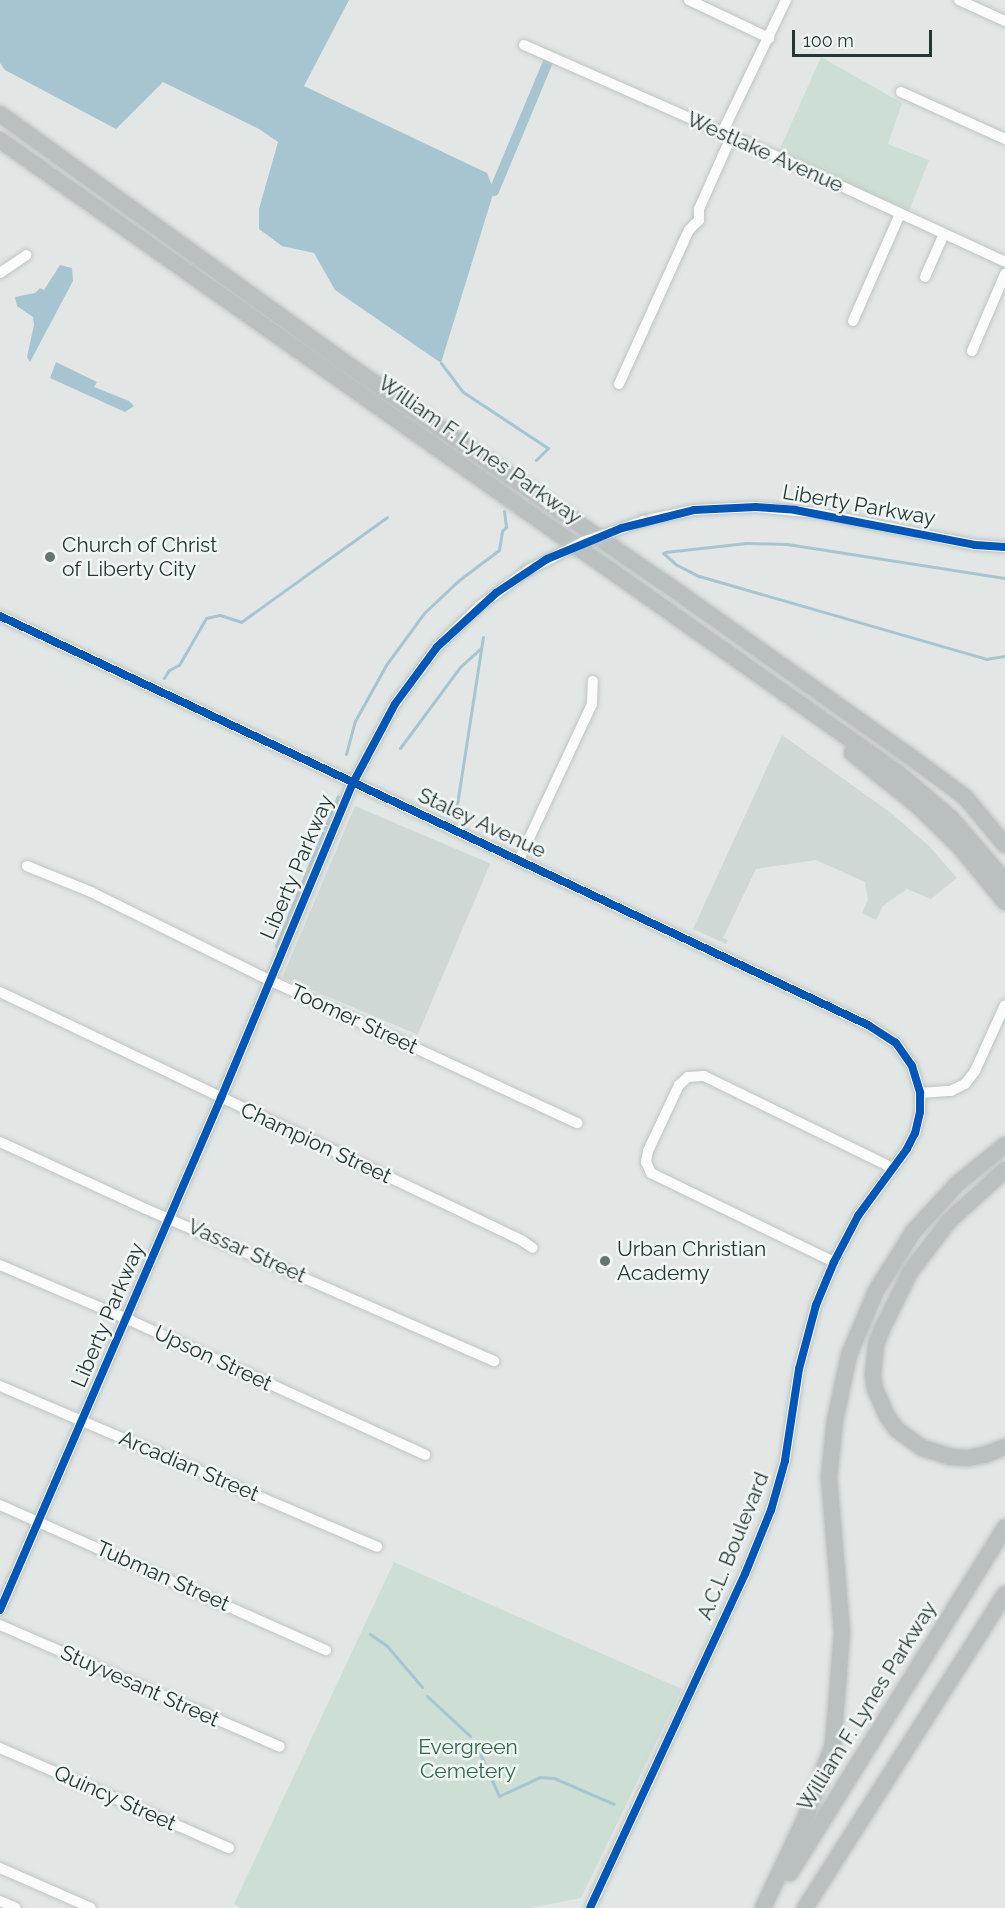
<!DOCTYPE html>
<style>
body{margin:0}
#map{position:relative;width:1005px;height:1908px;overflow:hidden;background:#e2e7e5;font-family:Raleway,sans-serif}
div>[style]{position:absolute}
.built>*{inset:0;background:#d0d8d5;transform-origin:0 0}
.green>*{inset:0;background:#cdded4}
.water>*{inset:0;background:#a7c5d1}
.stream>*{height:3px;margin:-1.5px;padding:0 1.5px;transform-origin:1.5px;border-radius:1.5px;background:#a7c5d1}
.canal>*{height:10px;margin:-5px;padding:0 5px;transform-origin:5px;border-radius:5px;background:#a7c5d1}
.roads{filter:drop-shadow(0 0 2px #bfc4c2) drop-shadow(0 0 2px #bfc4c2)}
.minor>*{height:10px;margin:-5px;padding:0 5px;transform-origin:5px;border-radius:5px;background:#fbfbfb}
.highway>*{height:16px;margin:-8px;padding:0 8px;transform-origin:8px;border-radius:8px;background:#bac0c0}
.bridges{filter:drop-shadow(0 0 2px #bfc4c2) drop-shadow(0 0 2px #bfc4c2)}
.minor-bridge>*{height:10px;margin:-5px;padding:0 5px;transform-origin:5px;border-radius:5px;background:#fbfbfb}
.cycleway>*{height:8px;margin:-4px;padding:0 4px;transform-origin:4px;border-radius:4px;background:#0057b8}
.dots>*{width:16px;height:16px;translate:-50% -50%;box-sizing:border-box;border:3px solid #f0f6f3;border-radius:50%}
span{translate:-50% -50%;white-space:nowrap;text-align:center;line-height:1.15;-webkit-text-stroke:5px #f0f6f3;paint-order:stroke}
.street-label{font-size:21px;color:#233734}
.poi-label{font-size:21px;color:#233734}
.left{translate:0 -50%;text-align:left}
.park-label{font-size:21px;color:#32684e}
.scale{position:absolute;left:792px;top:30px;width:140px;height:27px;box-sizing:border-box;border:3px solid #233734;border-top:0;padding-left:8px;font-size:18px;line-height:21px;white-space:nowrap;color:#233734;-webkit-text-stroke:4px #f0f6f3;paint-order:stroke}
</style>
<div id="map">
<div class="built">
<div style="clip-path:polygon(782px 735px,891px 813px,930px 847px,957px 878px,931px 899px,907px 889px,883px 906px,876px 920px,862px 913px,868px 900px,865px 882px,816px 860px,756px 869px,723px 938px,728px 940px,726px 944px,693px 929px)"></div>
<div style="left:355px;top:806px;width:147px;height:186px;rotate:23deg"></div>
</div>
<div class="green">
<div style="clip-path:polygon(821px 57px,902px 103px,888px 144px,929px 160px,909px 211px,779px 151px)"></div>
<div style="clip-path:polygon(394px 1562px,682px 1689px,581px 1898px,529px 1908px,241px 1908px,234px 1904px)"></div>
</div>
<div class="water">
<div style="clip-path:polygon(0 0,349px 0,304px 86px,487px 173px,494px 191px,441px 363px,335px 290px,314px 253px,282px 246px,259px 229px,259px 209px,278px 142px,259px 129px,163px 82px,116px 129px,5px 70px,0 63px)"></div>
<div style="clip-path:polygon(60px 265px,72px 268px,73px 281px,30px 362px,27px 357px,34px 325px,33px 317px,17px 306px,15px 297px,35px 293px,40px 288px,44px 290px)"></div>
<div style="clip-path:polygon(56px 362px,97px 382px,94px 387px,129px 401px,134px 406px,125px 412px,50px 378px)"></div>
</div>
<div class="stream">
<div style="left:441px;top:363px;width:36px;rotate:53deg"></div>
<div style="left:463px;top:392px;width:102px;rotate:33.4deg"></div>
<div style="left:548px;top:448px;width:17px;rotate:135deg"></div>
<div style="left:665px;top:552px;width:82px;rotate:-6.3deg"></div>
<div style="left:747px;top:543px;width:40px;rotate:1.4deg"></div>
<div style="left:787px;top:544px;width:221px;rotate:8.9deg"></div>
<div style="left:663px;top:553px;width:18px;rotate:41deg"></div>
<div style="left:677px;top:565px;width:25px;rotate:27deg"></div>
<div style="left:699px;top:576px;width:299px;rotate:16.1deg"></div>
<div style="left:986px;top:659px;width:19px;rotate:-9deg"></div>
<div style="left:164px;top:678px;width:9px;rotate:-58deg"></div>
<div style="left:169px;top:670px;width:11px;rotate:-27deg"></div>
<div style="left:179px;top:665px;width:54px;rotate:-60.1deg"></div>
<div style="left:206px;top:618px;width:14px;rotate:-12deg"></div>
<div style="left:220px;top:615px;width:22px;rotate:18deg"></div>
<div style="left:241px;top:622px;width:180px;rotate:-35.7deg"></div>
<div style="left:400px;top:748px;width:101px;rotate:-53.5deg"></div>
<div style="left:460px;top:667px;width:27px;rotate:-42deg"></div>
<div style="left:346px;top:754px;width:34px;rotate:-75deg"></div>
<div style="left:355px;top:721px;width:64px;rotate:-61deg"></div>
<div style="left:386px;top:665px;width:64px;rotate:-53.8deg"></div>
<div style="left:424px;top:613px;width:48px;rotate:-43.3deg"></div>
<div style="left:459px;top:580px;width:50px;rotate:-36.9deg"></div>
<div style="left:499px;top:550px;width:19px;rotate:-81deg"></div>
<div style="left:502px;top:531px;width:6px;rotate:-45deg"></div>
<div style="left:506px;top:527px;width:16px;rotate:-97deg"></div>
<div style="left:449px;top:813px;width:7px;rotate:-16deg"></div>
<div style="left:456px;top:811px;width:176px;rotate:-81.2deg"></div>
<div style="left:276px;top:946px;width:162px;rotate:-67.5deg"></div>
<div style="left:370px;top:1634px;width:21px;rotate:35deg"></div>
<div style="left:387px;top:1646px;width:54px;rotate:49.5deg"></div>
<div style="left:427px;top:1696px;width:59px;rotate:42.9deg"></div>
<div style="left:477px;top:1747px;width:54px;rotate:65.8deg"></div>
<div style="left:499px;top:1796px;width:45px;rotate:-24.9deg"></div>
<div style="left:540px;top:1777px;width:14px;rotate:4deg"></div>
<div style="left:554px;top:1778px;width:65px;rotate:23.4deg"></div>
</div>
<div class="canal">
<div style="left:494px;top:191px;width:138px;rotate:-67.3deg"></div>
</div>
<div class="roads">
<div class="minor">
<div style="left:689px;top:0;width:89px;rotate:25.4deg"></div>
<div style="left:959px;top:0;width:51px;rotate:24.5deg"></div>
<div style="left:524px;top:45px;width:290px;rotate:23.8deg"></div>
<div style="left:789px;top:162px;width:238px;rotate:24.8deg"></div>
<div style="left:901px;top:92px;width:114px;rotate:24.3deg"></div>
<div style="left:722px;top:133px;width:148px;rotate:-64.3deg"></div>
<div style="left:0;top:273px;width:32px;rotate:-34deg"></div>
<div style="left:925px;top:277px;width:47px;rotate:-66.2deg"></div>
<div style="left:853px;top:321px;width:117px;rotate:-66.3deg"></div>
<div style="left:972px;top:351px;width:84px;rotate:-66.8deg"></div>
<div style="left:619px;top:384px;width:169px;rotate:-65.6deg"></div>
<div style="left:689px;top:230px;width:14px;rotate:-45deg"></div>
<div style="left:699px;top:220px;width:11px;rotate:-90deg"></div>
<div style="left:699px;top:209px;width:79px;rotate:-66deg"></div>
<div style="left:643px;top:521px;width:52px;rotate:-12.2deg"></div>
<div style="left:694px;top:510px;width:62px;rotate:-2.8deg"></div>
<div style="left:756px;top:507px;width:61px;rotate:5.6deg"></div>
<div style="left:817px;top:513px;width:161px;rotate:11.4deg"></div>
<div style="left:975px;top:545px;width:30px;rotate:4deg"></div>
<div style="left:0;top:616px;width:960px;rotate:25.23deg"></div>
<div style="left:868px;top:1025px;width:33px;rotate:33deg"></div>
<div style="left:896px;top:1043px;width:28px;rotate:55deg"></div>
<div style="left:912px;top:1066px;width:28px;rotate:73deg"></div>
<div style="left:920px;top:1093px;width:19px;rotate:90deg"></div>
<div style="left:920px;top:1112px;width:22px;rotate:103deg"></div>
<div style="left:915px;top:1133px;width:18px;rotate:117deg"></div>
<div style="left:907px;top:1149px;width:83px;rotate:126.2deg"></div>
<div style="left:858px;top:1216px;width:52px;rotate:117.6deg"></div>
<div style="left:834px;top:1262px;width:47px;rotate:112.7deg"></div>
<div style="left:816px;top:1305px;width:66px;rotate:104.9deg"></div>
<div style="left:799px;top:1369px;width:93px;rotate:98.7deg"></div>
<div style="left:785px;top:1461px;width:51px;rotate:105.9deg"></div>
<div style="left:771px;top:1510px;width:69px;rotate:112.1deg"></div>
<div style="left:745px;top:1574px;width:368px;rotate:114.9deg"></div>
<div style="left:519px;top:860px;width:172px;rotate:-64.9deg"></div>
<div style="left:592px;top:704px;width:23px;rotate:-88deg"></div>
<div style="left:27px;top:866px;width:69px;rotate:22.1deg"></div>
<div style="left:91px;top:892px;width:199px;rotate:26.3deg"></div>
<div style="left:269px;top:980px;width:340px;rotate:24.9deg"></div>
<div style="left:0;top:992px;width:577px;rotate:25.45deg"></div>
<div style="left:521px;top:1240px;width:14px;rotate:34deg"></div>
<div style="left:920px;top:1093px;width:31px;rotate:-4deg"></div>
<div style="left:951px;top:1091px;width:16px;rotate:-27deg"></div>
<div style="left:965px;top:1084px;width:16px;rotate:-52deg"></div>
<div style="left:975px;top:1071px;width:72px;rotate:-65.6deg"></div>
<div style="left:0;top:1142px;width:161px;rotate:24.7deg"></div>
<div style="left:146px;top:1209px;width:380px;rotate:23.6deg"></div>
<div style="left:834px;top:1262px;width:203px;rotate:-154.1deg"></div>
<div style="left:651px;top:1173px;width:12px;rotate:-114deg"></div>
<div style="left:646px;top:1162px;width:11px;rotate:-80deg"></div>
<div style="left:648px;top:1151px;width:73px;rotate:-64.8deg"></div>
<div style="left:679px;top:1085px;width:12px;rotate:-42deg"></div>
<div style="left:688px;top:1077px;width:16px;rotate:-4deg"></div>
<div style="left:704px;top:1076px;width:210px;rotate:26deg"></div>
<div style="left:0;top:1265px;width:136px;rotate:23deg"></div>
<div style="left:125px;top:1318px;width:330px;rotate:24.5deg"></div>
<div style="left:0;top:1386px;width:410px;rotate:23.1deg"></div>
<div style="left:0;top:1505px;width:357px;rotate:24deg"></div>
<div style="left:0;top:1610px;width:558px;rotate:-66.65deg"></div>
<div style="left:221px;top:1098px;width:342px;rotate:-67.3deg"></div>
<div style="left:353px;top:783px;width:89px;rotate:-62deg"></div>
<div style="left:395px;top:704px;width:71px;rotate:-53.6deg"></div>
<div style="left:437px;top:647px;width:59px;rotate:-43.6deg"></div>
<div style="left:480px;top:606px;width:60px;rotate:-36.9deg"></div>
<div style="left:0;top:1625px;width:305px;rotate:23.5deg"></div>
<div style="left:0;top:1748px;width:250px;rotate:23.6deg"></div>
<div style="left:0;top:1868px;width:99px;rotate:23.7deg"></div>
<div style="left:0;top:1901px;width:17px;rotate:24deg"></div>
</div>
<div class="highway">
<div style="left:0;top:114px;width:428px;rotate:35.8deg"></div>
<div style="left:347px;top:364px;width:386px;rotate:34.6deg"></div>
<div style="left:665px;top:583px;width:293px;rotate:35.3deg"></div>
<div style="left:904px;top:752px;width:76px;rotate:36.4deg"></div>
<div style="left:965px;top:797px;width:62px;rotate:50.2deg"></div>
<div style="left:0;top:140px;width:1099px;rotate:35.18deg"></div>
<div style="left:898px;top:773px;width:70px;rotate:40.3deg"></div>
<div style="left:951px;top:818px;width:83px;rotate:49.4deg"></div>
<div style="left:852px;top:753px;width:83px;rotate:38.7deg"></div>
<div style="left:917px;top:805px;width:60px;rotate:44.3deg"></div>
<div style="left:960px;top:847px;width:71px;rotate:50.7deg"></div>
<div style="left:1005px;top:1170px;width:76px;rotate:137.7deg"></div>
<div style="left:949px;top:1221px;width:64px;rotate:127.4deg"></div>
<div style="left:910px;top:1272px;width:64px;rotate:116.2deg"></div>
<div style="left:882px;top:1329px;width:17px;rotate:111deg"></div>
<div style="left:876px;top:1345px;width:30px;rotate:96deg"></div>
<div style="left:873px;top:1375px;width:14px;rotate:82deg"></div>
<div style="left:875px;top:1389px;width:30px;rotate:66deg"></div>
<div style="left:887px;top:1416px;width:16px;rotate:55deg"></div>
<div style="left:896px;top:1429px;width:32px;rotate:36deg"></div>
<div style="left:922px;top:1448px;width:30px;rotate:17deg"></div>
<div style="left:951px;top:1457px;width:17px;rotate:3deg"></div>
<div style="left:968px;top:1458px;width:16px;rotate:-11deg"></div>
<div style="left:984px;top:1455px;width:22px;rotate:-21deg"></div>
<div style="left:790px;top:1873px;width:407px;rotate:-58.1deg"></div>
<div style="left:763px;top:1908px;width:102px;rotate:-64.9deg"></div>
<div style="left:806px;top:1816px;width:76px;rotate:-69.2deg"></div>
<div style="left:833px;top:1745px;width:113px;rotate:-85.4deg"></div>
<div style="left:842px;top:1632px;width:156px;rotate:-94.8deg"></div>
<div style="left:829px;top:1477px;width:57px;rotate:-84deg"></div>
<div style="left:835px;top:1420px;width:66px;rotate:-77.8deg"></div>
<div style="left:849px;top:1355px;width:69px;rotate:-67.1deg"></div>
<div style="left:876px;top:1291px;width:70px;rotate:-57.9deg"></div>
<div style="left:913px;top:1232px;width:65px;rotate:-47.5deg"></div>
<div style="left:957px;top:1184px;width:62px;rotate:-39.1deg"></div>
<div style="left:805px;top:1908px;width:372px;rotate:-57.5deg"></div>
</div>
</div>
<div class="bridges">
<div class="minor-bridge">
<div style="left:528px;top:570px;width:62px;rotate:-27deg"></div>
<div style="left:583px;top:542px;width:64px;rotate:-19.3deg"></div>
</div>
</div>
<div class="cycleway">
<div style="left:0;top:616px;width:960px;rotate:25.23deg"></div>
<div style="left:868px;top:1025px;width:33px;rotate:33deg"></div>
<div style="left:896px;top:1043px;width:28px;rotate:55deg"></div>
<div style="left:912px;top:1066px;width:28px;rotate:73deg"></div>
<div style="left:920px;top:1093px;width:19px;rotate:90deg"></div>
<div style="left:920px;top:1112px;width:22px;rotate:103deg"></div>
<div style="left:915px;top:1133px;width:18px;rotate:117deg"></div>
<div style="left:907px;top:1149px;width:83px;rotate:126.2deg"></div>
<div style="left:858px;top:1216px;width:52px;rotate:117.6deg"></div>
<div style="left:834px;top:1262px;width:47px;rotate:112.7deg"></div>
<div style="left:816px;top:1305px;width:66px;rotate:104.9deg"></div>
<div style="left:799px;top:1369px;width:93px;rotate:98.7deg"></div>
<div style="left:785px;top:1461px;width:51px;rotate:105.9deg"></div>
<div style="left:771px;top:1510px;width:69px;rotate:112.1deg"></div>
<div style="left:745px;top:1574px;width:368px;rotate:114.9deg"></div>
<div style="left:0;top:1610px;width:558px;rotate:-66.65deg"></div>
<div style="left:221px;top:1098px;width:342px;rotate:-67.3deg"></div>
<div style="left:353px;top:783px;width:89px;rotate:-62deg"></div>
<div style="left:395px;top:704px;width:71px;rotate:-53.6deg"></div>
<div style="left:437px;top:647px;width:80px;rotate:-42.5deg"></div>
<div style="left:496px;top:593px;width:61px;rotate:-33.7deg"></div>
<div style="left:547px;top:559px;width:81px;rotate:-22.5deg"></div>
<div style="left:622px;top:528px;width:74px;rotate:-14deg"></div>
<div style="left:694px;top:510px;width:62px;rotate:-2.8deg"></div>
<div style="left:756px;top:507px;width:39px;rotate:4deg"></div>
<div style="left:795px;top:510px;width:183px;rotate:11deg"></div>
<div style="left:975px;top:545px;width:30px;rotate:4deg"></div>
</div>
<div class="dots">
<div style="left:50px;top:557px;background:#667572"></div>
<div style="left:605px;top:1261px;background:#667572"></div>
</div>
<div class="street-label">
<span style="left:765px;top:152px;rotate:24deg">Westlake Avenue</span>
<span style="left:480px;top:450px;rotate:35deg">William F. Lynes Parkway</span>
<span style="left:859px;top:505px;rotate:10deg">Liberty Parkway</span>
<span style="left:482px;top:823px;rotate:25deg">Staley Avenue</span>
<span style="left:297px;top:867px;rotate:-67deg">Liberty Parkway</span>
<span style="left:354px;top:1019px;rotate:25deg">Toomer Street</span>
<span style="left:316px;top:1143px;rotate:25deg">Champion Street</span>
<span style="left:247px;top:1251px;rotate:24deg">Vassar Street</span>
<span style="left:108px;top:1315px;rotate:-67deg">Liberty Parkway</span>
<span style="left:213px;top:1358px;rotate:25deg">Upson Street</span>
<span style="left:189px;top:1466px;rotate:23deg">Arcadian Street</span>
<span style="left:733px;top:1546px;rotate:-68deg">A.C.L. Boulevard</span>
<span style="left:163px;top:1576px;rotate:24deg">Tubman Street</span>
<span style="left:140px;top:1686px;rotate:24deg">Stuyvesant Street</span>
<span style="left:867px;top:1706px;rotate:-58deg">William F. Lynes Parkway</span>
<span style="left:115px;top:1798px;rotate:24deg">Quincy Street</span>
</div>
<div class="poi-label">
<span class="left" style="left:62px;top:557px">Church of Christ<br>of Liberty City</span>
<span class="left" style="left:617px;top:1261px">Urban Christian<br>Academy</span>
</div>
<div class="park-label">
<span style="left:468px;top:1759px">Evergreen<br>Cemetery</span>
</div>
<div class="scale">100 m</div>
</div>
